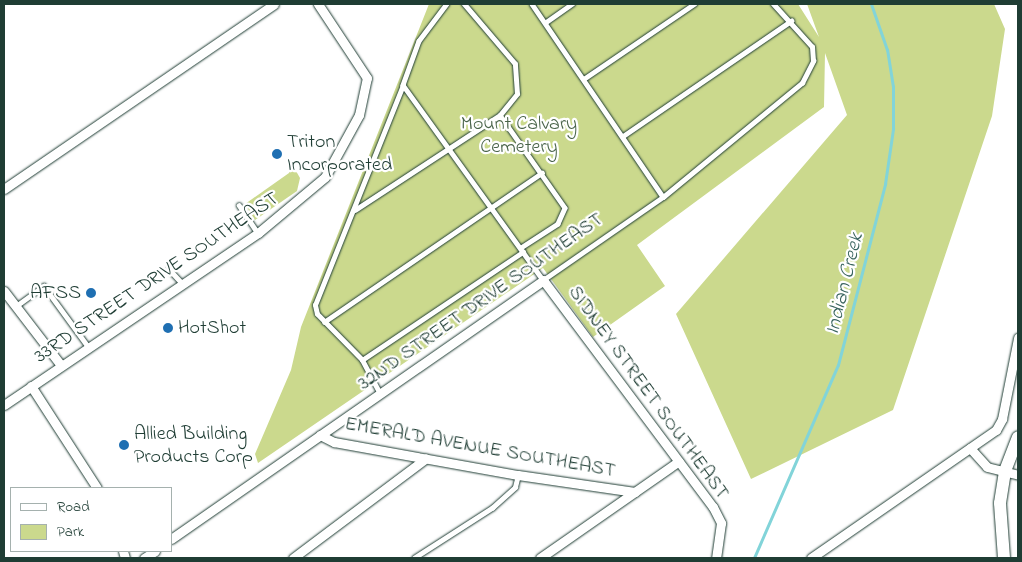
<!DOCTYPE html>
<style>
body{margin:0}
#map{position:relative;width:1022px;height:562px;overflow:hidden;background:#fff;font-family:"Indie Flower",sans-serif}
div>[style]{position:absolute}
.green>*{inset:0;background:#cbd98d}
.stream>*{height:2.5px;margin:-1.25px;padding:0 1.25px;transform-origin:1.25px;border-radius:1.25px;background:#82d4d9}
.roads{filter:drop-shadow(0 0 1px #1f3d34) drop-shadow(0 0 1px #1f3d34)}
.lane>*{height:4.5px;margin:-2.25px;padding:0 2.25px;transform-origin:2.25px;border-radius:2.25px;background:#fff}
.street>*{height:9px;margin:-4.5px;padding:0 4.5px;transform-origin:4.5px;border-radius:4.5px;background:#fff}
.secondary>*{height:12px;margin:-6px;padding:0 6px;transform-origin:6px;border-radius:6px;background:#fff}
.dots>*{width:14px;height:14px;translate:-50% -50%;box-sizing:border-box;border:2px solid #fff;border-radius:50%}
span{translate:-50% -50%;white-space:nowrap;text-align:center;line-height:1.15;-webkit-text-stroke:4.5px #fff;paint-order:stroke}
.park-label{font-size:20px;color:#4a644a}
.poi-label{font-size:20px;color:#1f3d34}
.left{translate:0 -50%;text-align:left}
.right{translate:-100% -50%;text-align:right}
.street-label{font-size:20px;color:#1f3d34}
.water-label{font-size:21px;color:#38635d;font-style:italic}
.frame{position:absolute;inset:0;border:5px solid #1f3d34;pointer-events:none}
.legend{position:absolute;left:10px;top:487px;width:162px;height:65px;box-sizing:border-box;background:#fff;border:1px solid #a5b1ae;margin:0;padding:6px 9px;list-style:none;font-size:15px;color:#1f3d34}
.legend li{display:flex;align-items:center;gap:10px;height:25px}
.legend b{width:25px;border:1px solid #a5b1ae}
</style>
<div id="map">
<div class="green">
<div style="clip-path:polygon(429px 4px,798px 4px,819px 37px,807px 4px,994px 4px,1005px 29px,992px 116px,893px 410px,751px 479px,676px 314px,847px 115px,825px 53px,824px 107px,637px 245px,665px 286px,593px 337px,543px 268px,258px 463px,255px 454px,291px 370px,301px 327px)"></div>
<div style="clip-path:polygon(292px 164px,300px 178px,297px 191px,255px 220px,245px 204px,289px 173px)"></div>
</div>
<div class="stream">
<div style="left:754px;top:558px;width:210px;rotate:-66.5deg"></div>
<div style="left:838px;top:365px;width:187px;rotate:-75.4deg"></div>
<div style="left:885px;top:184px;width:56px;rotate:-81.7deg"></div>
<div style="left:893px;top:129px;width:42px;rotate:-90deg"></div>
<div style="left:893px;top:87px;width:37px;rotate:-99deg"></div>
<div style="left:887px;top:50px;width:49px;rotate:-109.2deg"></div>
</div>
<div class="roads">
<div class="lane">
<div style="left:447px;top:4px;width:46px;rotate:127.1deg"></div>
<div style="left:419px;top:41px;width:47px;rotate:110deg"></div>
<div style="left:403px;top:85px;width:240px;rotate:54.3deg"></div>
<div style="left:543px;top:280px;width:146px;rotate:-34.7deg"></div>
<div style="left:663px;top:197px;width:180px;rotate:-39.4deg"></div>
<div style="left:802px;top:83px;width:25px;rotate:-63deg"></div>
<div style="left:813px;top:61px;width:14px;rotate:-94deg"></div>
<div style="left:812px;top:47px;width:58px;rotate:-132.2deg"></div>
<div style="left:532px;top:4px;width:233px;rotate:55.8deg"></div>
<div style="left:546px;top:22px;width:32px;rotate:-35deg"></div>
<div style="left:585px;top:78px;width:132px;rotate:-34.2deg"></div>
<div style="left:500px;top:115px;width:113px;rotate:55deg"></div>
<div style="left:565px;top:208px;width:17px;rotate:114deg"></div>
<div style="left:558px;top:224px;width:44px;rotate:147deg"></div>
<div style="left:623px;top:136px;width:204px;rotate:-34.4deg"></div>
<div style="left:239px;top:205px;width:34px;rotate:56deg"></div>
<div style="left:355px;top:210px;width:173px;rotate:-33.2deg"></div>
<div style="left:500px;top:115px;width:27px;rotate:-51deg"></div>
<div style="left:517px;top:94px;width:30px;rotate:-94deg"></div>
<div style="left:515px;top:64px;width:79px;rotate:-130.4deg"></div>
<div style="left:169px;top:269px;width:19px;rotate:47deg"></div>
<div style="left:16px;top:306px;width:34px;rotate:-36deg"></div>
<div style="left:44px;top:286px;width:73px;rotate:53.9deg"></div>
<div style="left:324px;top:322px;width:264px;rotate:-34.4deg"></div>
<div style="left:362px;top:360px;width:194px;rotate:-33.9deg"></div>
<div style="left:380px;top:394px;width:38px;rotate:-118deg"></div>
<div style="left:362px;top:360px;width:64px;rotate:-134.4deg"></div>
<div style="left:317px;top:314px;width:9px;rotate:-103deg"></div>
<div style="left:315px;top:305px;width:237px;rotate:-68.2deg"></div>
<div style="left:414px;top:558px;width:93px;rotate:-32.7deg"></div>
<div style="left:492px;top:508px;width:31px;rotate:-42deg"></div>
<div style="left:515px;top:487px;width:12px;rotate:-76deg"></div>
</div>
<div class="street">
<div style="left:4px;top:189px;width:327px;rotate:-34.4deg"></div>
<div style="left:4px;top:291px;width:92px;rotate:52.5deg"></div>
<div style="left:31px;top:386px;width:121px;rotate:57.1deg"></div>
<div style="left:4px;top:405px;width:307px;rotate:-34.1deg"></div>
<div style="left:258px;top:233px;width:87px;rotate:-39.9deg"></div>
<div style="left:325px;top:177px;width:71px;rotate:-61.3deg"></div>
<div style="left:359px;top:115px;width:38px;rotate:-78deg"></div>
<div style="left:367px;top:78px;width:89px;rotate:-123.5deg"></div>
<div style="left:320px;top:435px;width:16px;rotate:27deg"></div>
<div style="left:334px;top:442px;width:187px;rotate:10.2deg"></div>
<div style="left:518px;top:475px;width:118px;rotate:8.3deg"></div>
<div style="left:970px;top:448px;width:25px;rotate:48deg"></div>
<div style="left:987px;top:467px;width:32px;rotate:14deg"></div>
<div style="left:171px;top:539px;width:453px;rotate:-34.8deg"></div>
<div style="left:543px;top:280px;width:284px;rotate:53.2deg"></div>
<div style="left:713px;top:507px;width:18px;rotate:63deg"></div>
<div style="left:721px;top:523px;width:35px;rotate:98deg"></div>
<div style="left:123px;top:551px;width:7px;rotate:74deg"></div>
<div style="left:144px;top:558px;width:13px;rotate:-32deg"></div>
<div style="left:293px;top:558px;width:166px;rotate:-36.9deg"></div>
<div style="left:540px;top:558px;width:169px;rotate:-34.9deg"></div>
<div style="left:811px;top:558px;width:225px;rotate:-34.7deg"></div>
<div style="left:996px;top:430px;width:13px;rotate:-61deg"></div>
<div style="left:1002px;top:419px;width:83px;rotate:-78.8deg"></div>
</div>
<div class="secondary">
<div style="left:1004px;top:558px;width:55px;rotate:-94.2deg"></div>
<div style="left:1000px;top:503px;width:32px;rotate:-81deg"></div>
<div style="left:1005px;top:471px;width:36px;rotate:-69deg"></div>
</div>
</div>
<div class="dots">
<div style="left:277px;top:154px;background:#1f6fb2"></div>
<div style="left:91px;top:293px;background:#1f6fb2"></div>
<div style="left:168px;top:328px;background:#1f6fb2"></div>
<div style="left:124px;top:445px;background:#1f6fb2"></div>
</div>
<div class="park-label">
<span style="left:519px;top:136px">Mount Calvary<br>Cemetery</span>
</div>
<div class="poi-label">
<span class="left" style="left:287px;top:154px">Triton<br>Incorporated</span>
<span class="right" style="left:81px;top:293px">AFSS</span>
<span class="left" style="left:178px;top:328px">HotShot</span>
<span class="left" style="left:134px;top:446px">Allied Building<br>Products Corp</span>
</div>
<div class="street-label">
<span style="left:157px;top:278px;rotate:-34deg">33RD STREET DRIVE SOUTHEAST</span>
<span style="left:481px;top:302px;rotate:-35deg">32ND STREET DRIVE SOUTHEAST</span>
<span style="left:648px;top:393px;rotate:54deg">SIDNEY STREET SOUTHEAST</span>
<span style="left:480px;top:448px;rotate:10deg">EMERALD AVENUE SOUTHEAST</span>
</div>
<div class="water-label">
<span style="left:845px;top:284px;rotate:-76deg">Indian Creek</span>
</div>
<div class="frame"></div>
<ul class="legend">
<li><b style="height:6px;background:#fff"></b>Road</li>
<li><b style="height:14px;background:#cbd98d"></b>Park</li>
</ul>
</div>
